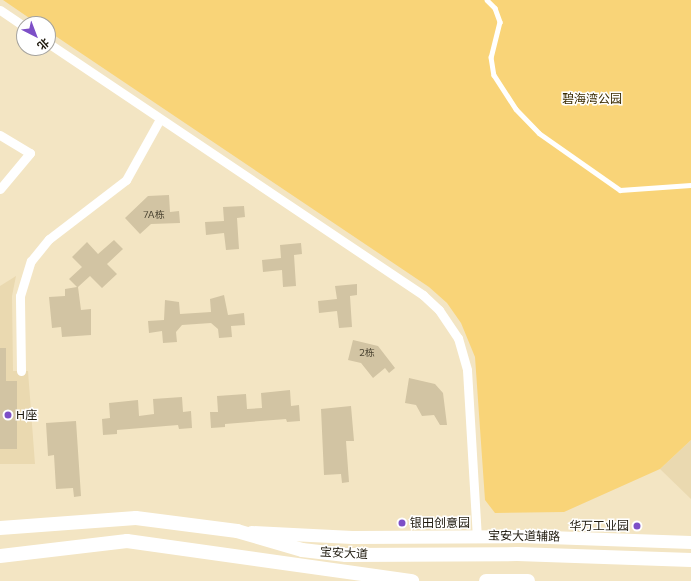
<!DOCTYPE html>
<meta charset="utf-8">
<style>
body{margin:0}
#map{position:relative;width:691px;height:581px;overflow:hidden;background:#f3e5c3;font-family:Commissioner,"Noto Sans SC",sans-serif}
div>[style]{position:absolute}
.built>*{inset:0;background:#ead9b0}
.green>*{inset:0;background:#f9d478}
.building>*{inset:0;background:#d2c4a3}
.service>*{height:4.5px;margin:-2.25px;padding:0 2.25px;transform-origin:2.25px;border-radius:2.25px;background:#fff}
.minor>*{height:9px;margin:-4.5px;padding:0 4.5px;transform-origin:4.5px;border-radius:4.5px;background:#fff}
.secondary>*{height:13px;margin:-6.5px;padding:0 6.5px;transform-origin:6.5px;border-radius:6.5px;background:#fff}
.primary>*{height:14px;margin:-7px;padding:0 7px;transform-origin:7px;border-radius:7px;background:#fff}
.dots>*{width:11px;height:11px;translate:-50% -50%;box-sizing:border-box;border:2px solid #fff;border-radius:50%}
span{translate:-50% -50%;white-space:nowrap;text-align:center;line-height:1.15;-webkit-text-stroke:3px #fff;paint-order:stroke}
.number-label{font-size:10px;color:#4b4432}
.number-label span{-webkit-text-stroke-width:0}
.park-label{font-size:12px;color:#3b2b00}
.poi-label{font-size:12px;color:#1e190d}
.left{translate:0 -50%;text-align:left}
.right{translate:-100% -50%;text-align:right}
.street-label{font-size:12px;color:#1e190d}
.north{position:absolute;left:16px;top:16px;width:40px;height:40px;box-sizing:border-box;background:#fff;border:1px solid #a5a39e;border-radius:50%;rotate:138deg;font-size:11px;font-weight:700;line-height:16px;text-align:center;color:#1e190d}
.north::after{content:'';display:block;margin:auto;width:14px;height:18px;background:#7d4fc7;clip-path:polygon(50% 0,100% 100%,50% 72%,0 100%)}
</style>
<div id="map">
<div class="built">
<div style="clip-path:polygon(16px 276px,12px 296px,13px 371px,28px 371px,35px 464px,0 464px,0 286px)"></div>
<div style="clip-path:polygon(691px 440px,691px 499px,660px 469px)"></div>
</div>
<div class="green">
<div style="clip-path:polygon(3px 0,691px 0,691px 440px,660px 469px,564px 512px,495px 513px,485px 500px,475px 357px,461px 323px,447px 303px,429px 287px,48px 31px,48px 24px,38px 24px)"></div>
</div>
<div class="building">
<div style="clip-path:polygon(169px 195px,170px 212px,179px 211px,180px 223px,151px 224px,140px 234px,125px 218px,148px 196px)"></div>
<div style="clip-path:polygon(244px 206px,245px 217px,237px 218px,239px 249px,226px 250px,224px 233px,206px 235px,205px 222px,224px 221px,223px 207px)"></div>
<div style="clip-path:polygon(114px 240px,123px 249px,107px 264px,117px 274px,102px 288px,90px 276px,78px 287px,81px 310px,91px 309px,91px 335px,62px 337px,61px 327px,52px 328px,49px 297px,65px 296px,65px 289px,77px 287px,69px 279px,82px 267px,72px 257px,87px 242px,98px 254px)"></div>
<div style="clip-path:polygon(301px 243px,302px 254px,294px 255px,296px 286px,283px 287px,282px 270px,263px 272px,262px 260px,281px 258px,280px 245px)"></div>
<div style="clip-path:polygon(357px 284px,357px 295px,350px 296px,352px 327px,339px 328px,337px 311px,319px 313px,318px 301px,337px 299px,335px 286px)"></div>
<div style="clip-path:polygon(224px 295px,228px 315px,244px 313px,245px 325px,231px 326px,232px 337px,219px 338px,218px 329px,211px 323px,182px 325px,176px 332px,177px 342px,163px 343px,162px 331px,149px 333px,148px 321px,164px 320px,165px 300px,179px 302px,180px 314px,211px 312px,210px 299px)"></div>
<div style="clip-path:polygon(353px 340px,378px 346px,395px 368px,389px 373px,385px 368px,373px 378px,361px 363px,348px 360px)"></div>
<div style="clip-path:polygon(0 348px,6px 348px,6px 381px,17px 381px,17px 449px,0 449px)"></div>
<div style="clip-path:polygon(409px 378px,435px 384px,443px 393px,447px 425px,440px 425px,434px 415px,422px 416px,416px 405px,405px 403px)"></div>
<div style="clip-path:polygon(290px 390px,291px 406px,299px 405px,300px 421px,287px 422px,286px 419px,225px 424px,225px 427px,211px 428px,210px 412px,218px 412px,217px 396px,246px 394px,247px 409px,262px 408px,261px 393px)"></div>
<div style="clip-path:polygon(182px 397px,183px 412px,191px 411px,192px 428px,179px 429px,178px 425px,117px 430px,117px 434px,103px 435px,102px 419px,110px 418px,109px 403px,138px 400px,139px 416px,154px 414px,153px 399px)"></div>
<div style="clip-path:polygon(351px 406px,354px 441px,346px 441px,349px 482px,342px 483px,341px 474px,324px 475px,321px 409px)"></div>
<div style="clip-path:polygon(76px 421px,81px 496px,74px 497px,73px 488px,56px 489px,54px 455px,48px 456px,46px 423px)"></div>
</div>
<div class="service">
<div style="left:487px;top:0;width:11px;rotate:45deg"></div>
<div style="left:495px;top:8px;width:15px;rotate:70deg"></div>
<div style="left:500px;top:22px;width:36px;rotate:104deg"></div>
<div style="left:491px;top:57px;width:18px;rotate:81deg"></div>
<div style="left:494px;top:75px;width:40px;rotate:57.1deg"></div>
<div style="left:516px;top:109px;width:33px;rotate:46deg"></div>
<div style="left:539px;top:133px;width:99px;rotate:35.1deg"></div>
<div style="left:620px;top:190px;width:71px;rotate:-4deg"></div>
</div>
<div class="minor">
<div style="left:0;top:10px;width:29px;rotate:34deg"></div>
<div style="left:48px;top:43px;width:452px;rotate:33.9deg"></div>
<div style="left:423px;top:295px;width:22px;rotate:43deg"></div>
<div style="left:439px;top:310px;width:34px;rotate:56deg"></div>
<div style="left:458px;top:338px;width:33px;rotate:74deg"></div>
<div style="left:467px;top:370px;width:166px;rotate:86.6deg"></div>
<div style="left:0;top:135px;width:35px;rotate:31deg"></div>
<div style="left:30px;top:153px;width:47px;rotate:129.8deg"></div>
<div style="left:21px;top:371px;width:75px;rotate:-90.8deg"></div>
<div style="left:20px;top:296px;width:37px;rotate:-73deg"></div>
<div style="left:31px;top:261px;width:28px;rotate:-51deg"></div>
<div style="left:49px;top:239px;width:97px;rotate:-37.5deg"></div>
<div style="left:126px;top:180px;width:70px;rotate:-60.9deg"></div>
</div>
<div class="secondary">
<div style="left:251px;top:532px;width:101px;rotate:2.8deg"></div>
<div style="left:352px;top:537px;width:168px;rotate:-0.3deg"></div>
<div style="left:520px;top:536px;width:171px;rotate:2deg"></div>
</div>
<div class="primary">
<div style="left:0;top:528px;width:136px;rotate:-4.2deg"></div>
<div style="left:136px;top:518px;width:102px;rotate:7.3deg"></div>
<div style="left:237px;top:531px;width:68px;rotate:16.3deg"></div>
<div style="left:302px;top:550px;width:44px;rotate:6.5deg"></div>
<div style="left:346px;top:555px;width:171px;rotate:-0.3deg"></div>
<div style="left:517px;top:554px;width:174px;rotate:2deg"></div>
<div style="left:0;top:556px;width:128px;rotate:-6.7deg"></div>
<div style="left:127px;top:541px;width:288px;rotate:8deg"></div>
<div style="left:486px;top:581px;width:42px"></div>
</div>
<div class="dots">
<div style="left:8px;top:415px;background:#7d4fc7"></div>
<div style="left:402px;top:523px;background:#7d4fc7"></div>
<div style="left:637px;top:526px;background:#7d4fc7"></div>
</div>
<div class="number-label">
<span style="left:154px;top:215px">7A栋</span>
<span style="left:367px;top:353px">2栋</span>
</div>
<div class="park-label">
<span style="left:592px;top:99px">碧海湾公园</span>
</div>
<div class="poi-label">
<span class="left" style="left:16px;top:415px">H座</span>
<span class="left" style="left:410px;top:523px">银田创意园</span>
<span class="right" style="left:629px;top:526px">华万工业园</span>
</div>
<div class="street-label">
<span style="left:524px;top:536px;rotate:1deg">宝安大道辅路</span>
<span style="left:344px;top:553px;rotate:3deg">宝安大道</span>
</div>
<div class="north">北</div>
</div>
